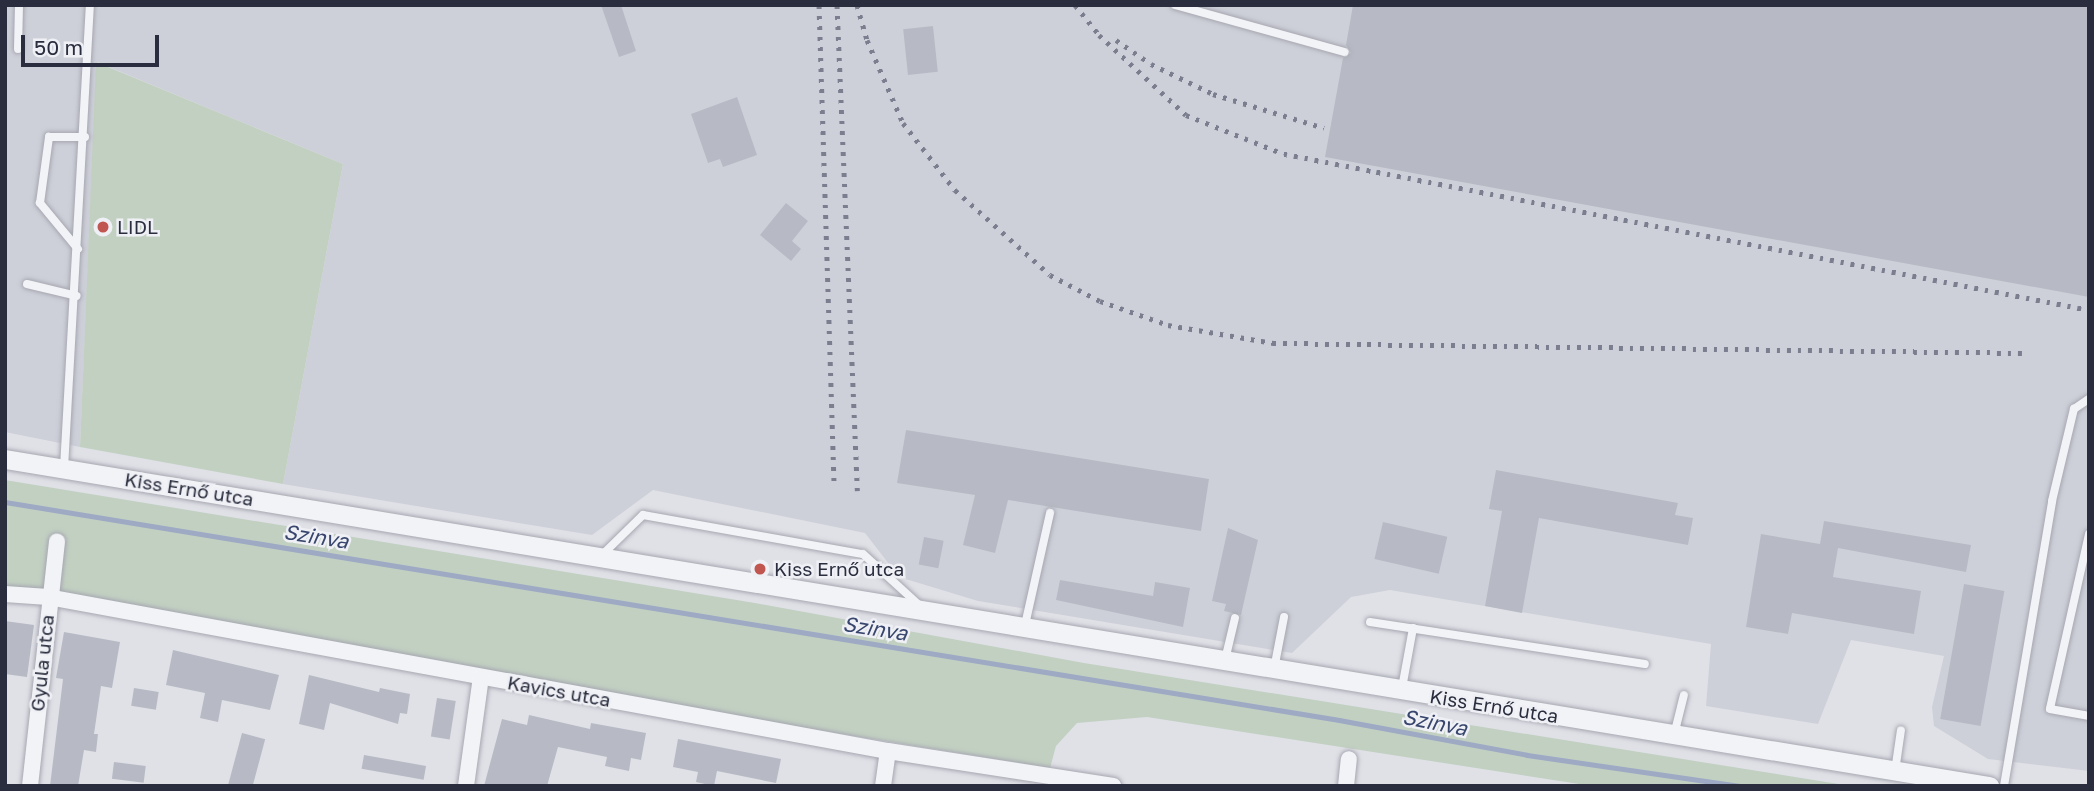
<!DOCTYPE html>
<meta charset="utf-8">
<style>
body{margin:0}
#map{position:relative;width:2094px;height:791px;overflow:hidden;background:#e0e1e7;font-family:"Golos Text",sans-serif}
div>[style]{position:absolute}
.built>*{inset:0;background:#ced0d9}
.green>*{inset:0;background:#c2d0c2}
.stream>*{height:5px;margin:-2.5px;padding:0 2.5px;transform-origin:2.5px;border-radius:2.5px;background:#9ea9c4}
.building>*{inset:0;background:#b7bac4;transform-origin:0 0}
.roads{filter:drop-shadow(0 0 2px #a6a7b1) drop-shadow(0 0 2px #a6a7b1)}
.service>*{height:8px;margin:-4px;padding:0 4px;transform-origin:4px;border-radius:4px;background:#f2f3f6}
.minor>*{height:16px;margin:-8px;padding:0 8px;transform-origin:8px;border-radius:8px;background:#f2f3f6}
.tertiary>*{height:19px;margin:-9.5px;padding:0 9.5px;transform-origin:9.5px;border-radius:9.5px;background:#f2f3f6}
.rail>*{height:5px;margin-top:-2.5px;transform-origin:0;background:repeating-linear-gradient(90deg,#7b7e8f 0 3.5px,transparent 0 10.5px)}
.dots>*{width:19px;height:19px;translate:-50% -50%;box-sizing:border-box;border:4px solid #eff0f5;border-radius:50%}
span{translate:-50% -50%;white-space:nowrap;text-align:center;line-height:1.15;-webkit-text-stroke:5px #eff0f5;paint-order:stroke}
.poi-label{font-size:19px;color:#2a2d3d}
.left{translate:0 -50%;text-align:left}
.street-label{font-size:19px;color:#2a2d3d}
.water-label{font-size:21px;color:#38466d;font-style:italic}
.frame{position:absolute;inset:0;border:7px solid #2a2d3d;pointer-events:none}
.scale{position:absolute;left:21px;top:35px;width:138px;height:32px;box-sizing:border-box;border:4px solid #2a2d3d;border-top:0;padding-left:9px;font-size:21px;line-height:24px;white-space:nowrap;color:#2a2d3d;-webkit-text-stroke:5px #eff0f5;paint-order:stroke}
</style>
<div id="map">
<div class="built">
<div style="clip-path:polygon(5px 5px,2089px 5px,2089px 771px,1988px 759px,1934px 726px,1932px 707px,1944px 656px,1851px 640px,1818px 724px,1706px 706px,1711px 644px,1390px 590px,1351px 597px,1292px 653px,978px 601px,899px 577px,865px 533px,653px 490px,592px 535px,283px 484px,343px 164px,97px 62px,80px 447px,5px 432px)"></div>
</div>
<div class="green">
<div style="clip-path:polygon(96px 62px,343px 164px,283px 484px,80px 447px)"></div>
<div style="clip-path:polygon(5px 480px,755px 603px,1084px 663px,1851px 786px,1592px 786px,1147px 717px,1077px 723px,1056px 746px,1050px 768px,799px 727px,5px 586px)"></div>
</div>
<div class="stream">
<div style="left:5px;top:502px;width:1352px;rotate:9.28deg"></div>
<div style="left:1339px;top:720px;width:191px;rotate:10.5deg"></div>
<div style="left:1527px;top:755px;width:215px;rotate:8.3deg"></div>
</div>
<div class="building">
<div style="clip-path:polygon(601px 5px,621px 5px,636px 51px,619px 57px)"></div>
<div style="clip-path:polygon(1353px 5px,2089px 5px,2089px 297px,1325px 157px,1343px 58px,1351px 53px,1346px 45px)"></div>
<div style="left:933px;top:26px;width:46px;height:30px;rotate:84deg"></div>
<div style="clip-path:polygon(737px 97px,757px 155px,723px 167px,720px 159px,708px 163px,691px 114px)"></div>
<div style="clip-path:polygon(786px 203px,808px 221px,792px 241px,801px 249px,791px 261px,760px 235px)"></div>
<div style="clip-path:polygon(906px 430px,1209px 479px,1201px 531px,1008px 500px,995px 553px,963px 545px,975px 495px,897px 483px)"></div>
<div style="clip-path:polygon(1496px 470px,1678px 503px,1675px 515px,1693px 518px,1688px 545px,1539px 518px,1522px 613px,1485px 606px,1502px 511px,1489px 509px)"></div>
<div style="clip-path:polygon(1824px 521px,1971px 545px,1966px 572px,1838px 548px,1833px 577px,1921px 591px,1914px 634px,1792px 613px,1788px 634px,1746px 627px,1761px 534px,1820px 544px)"></div>
<div style="left:1383px;top:522px;width:66px;height:38px;rotate:13deg"></div>
<div style="clip-path:polygon(1228px 528px,1258px 540px,1241px 615px,1224px 611px,1226px 604px,1212px 601px)"></div>
<div style="left:924px;top:537px;width:20px;height:28px;rotate:11deg"></div>
<div style="clip-path:polygon(1060px 580px,1153px 596px,1155px 582px,1190px 588px,1183px 627px,1056px 600px)"></div>
<div style="left:1964px;top:584px;width:41px;height:137px;rotate:10deg"></div>
<div style="clip-path:polygon(5px 621px,34px 625px,27px 677px,5px 674px)"></div>
<div style="clip-path:polygon(64px 632px,120px 642px,112px 688px,101px 686px,94px 734px,98px 734px,96px 752px,84px 750px,78px 786px,50px 786px,63px 679px,56px 678px)"></div>
<div style="clip-path:polygon(173px 650px,279px 675px,270px 710px,222px 700px,218px 722px,200px 718px,205px 693px,166px 685px)"></div>
<div style="clip-path:polygon(309px 675px,379px 692px,380px 688px,410px 694px,407px 714px,400px 713px,398px 724px,330px 703px,324px 730px,299px 724px)"></div>
<div style="left:134px;top:688px;width:25px;height:18px;rotate:9deg"></div>
<div style="left:437px;top:698px;width:19px;height:39px;rotate:9deg"></div>
<div style="clip-path:polygon(529px 715px,590px 729px,591px 723px,646px 733px,641px 760px,631px 758px,629px 771px,605px 766px,607px 757px,558px 747px,547px 786px,484px 786px,502px 719px,527px 725px)"></div>
<div style="left:242px;top:733px;width:24px;height:54px;rotate:15deg"></div>
<div style="clip-path:polygon(678px 739px,781px 759px,776px 783px,717px 771px,714px 786px,696px 782px,698px 772px,673px 767px)"></div>
<div style="left:364px;top:755px;width:63px;height:14px;rotate:10deg"></div>
<div style="left:114px;top:762px;width:32px;height:17px;rotate:7deg"></div>
</div>
<div class="roads">
<div class="service">
<div style="left:1175px;top:5px;width:176px;rotate:15.5deg"></div>
<div style="left:18px;top:49px;width:44px;rotate:-88.7deg"></div>
<div style="left:78px;top:249px;width:60px;rotate:-129.6deg"></div>
<div style="left:40px;top:203px;width:67px;rotate:-82.2deg"></div>
<div style="left:49px;top:137px;width:36px"></div>
<div style="left:27px;top:284px;width:51px;rotate:13.5deg"></div>
<div style="left:64px;top:468px;width:464px;rotate:-86.8deg"></div>
<div style="left:2089px;top:534px;width:179px;rotate:102.6deg"></div>
<div style="left:2050px;top:709px;width:40px;rotate:10deg"></div>
<div style="left:603px;top:554px;width:56px;rotate:-44.3deg"></div>
<div style="left:643px;top:515px;width:223px;rotate:10.1deg"></div>
<div style="left:863px;top:554px;width:76px;rotate:42.3deg"></div>
<div style="left:1370px;top:622px;width:278px;rotate:8.7deg"></div>
<div style="left:1025px;top:625px;width:115px;rotate:-77.4deg"></div>
<div style="left:1225px;top:660px;width:43px;rotate:-76.6deg"></div>
<div style="left:1274px;top:669px;width:53px;rotate:-79.1deg"></div>
<div style="left:1402px;top:688px;width:61px;rotate:-79.6deg"></div>
<div style="left:1674px;top:735px;width:41px;rotate:-76deg"></div>
<div style="left:1895px;top:771px;width:41px;rotate:-81.7deg"></div>
<div style="left:2004px;top:786px;width:289px;rotate:-80.4deg"></div>
<div style="left:2052px;top:501px;width:95px;rotate:-76.6deg"></div>
<div style="left:2074px;top:409px;width:18px;rotate:-34deg"></div>
</div>
<div class="minor">
<div style="left:5px;top:594px;width:43px;rotate:4deg"></div>
<div style="left:48px;top:597px;width:854px;rotate:10.39deg"></div>
<div style="left:888px;top:751px;width:228px;rotate:8.8deg"></div>
<div style="left:30px;top:786px;width:246px;rotate:-83.7deg"></div>
<div style="left:466px;top:786px;width:110px;rotate:-82.2deg"></div>
<div style="left:883px;top:786px;width:35px;rotate:-82deg"></div>
<div style="left:1346px;top:786px;width:27px;rotate:-84deg"></div>
</div>
<div class="tertiary">
<div style="left:5px;top:459px;width:2011px;rotate:9.36deg"></div>
</div>
</div>
<div class="rail">
<div style="left:819px;top:5px;width:481px;rotate:88.2deg"></div>
<div style="left:837px;top:5px;width:486px;rotate:87.6deg"></div>
<div style="left:857px;top:5px;width:36px;rotate:74deg"></div>
<div style="left:867px;top:40px;width:90px;rotate:66.6deg"></div>
<div style="left:903px;top:123px;width:85px;rotate:52.2deg"></div>
<div style="left:955px;top:190px;width:127px;rotate:41.8deg"></div>
<div style="left:1050px;top:275px;width:56px;rotate:27.5deg"></div>
<div style="left:1100px;top:301px;width:72px;rotate:19.4deg"></div>
<div style="left:1168px;top:325px;width:107px;rotate:9.7deg"></div>
<div style="left:1273px;top:343px;width:752px;rotate:0.76deg"></div>
<div style="left:1075px;top:5px;width:38px;rotate:51deg"></div>
<div style="left:1099px;top:35px;width:118px;rotate:42.6deg"></div>
<div style="left:1186px;top:115px;width:105px;rotate:21.7deg"></div>
<div style="left:1284px;top:154px;width:820px;rotate:10.97deg"></div>
<div style="left:1116px;top:40px;width:42px;rotate:34.4deg"></div>
<div style="left:1151px;top:64px;width:69px;rotate:25.8deg"></div>
<div style="left:1213px;top:94px;width:116px;rotate:17deg"></div>
</div>
<div class="dots">
<div style="left:103px;top:227px;background:#c15550"></div>
<div style="left:760px;top:569px;background:#c15550"></div>
</div>
<div class="poi-label">
<span class="left" style="left:117px;top:227px">LIDL</span>
<span class="left" style="left:774px;top:569px">Kiss Ernő utca</span>
</div>
<div class="street-label">
<span style="left:189px;top:489px;rotate:9deg">Kiss Ernő utca</span>
<span style="left:42px;top:663px;rotate:-84deg">Gyula utca</span>
<span style="left:559px;top:691px;rotate:10deg">Kavics utca</span>
<span style="left:1494px;top:706px;rotate:9deg">Kiss Ernő utca</span>
</div>
<div class="water-label">
<span style="left:316px;top:536px;rotate:9deg">Szinva</span>
<span style="left:875px;top:628px;rotate:9deg">Szinva</span>
<span style="left:1435px;top:722px;rotate:11deg">Szinva</span>
</div>
<div class="frame"></div>
<div class="scale">50 m</div>
</div>
